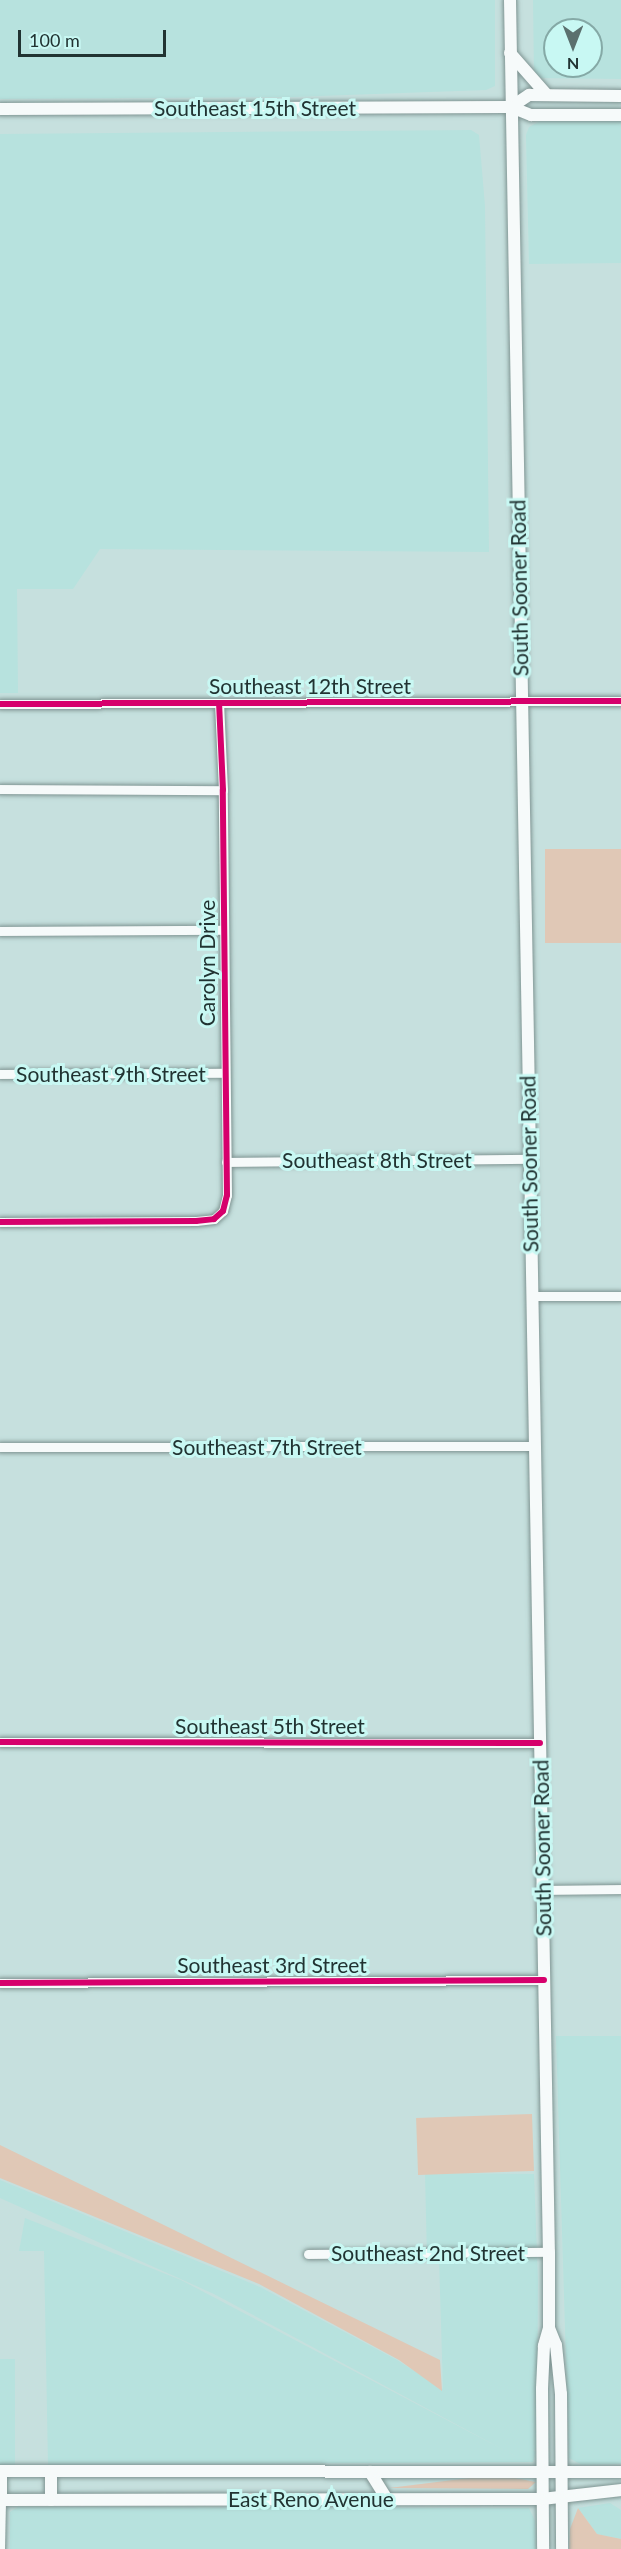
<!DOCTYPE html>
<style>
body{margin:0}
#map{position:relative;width:621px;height:2549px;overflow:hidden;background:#c6e0de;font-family:Lato,sans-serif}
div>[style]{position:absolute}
.built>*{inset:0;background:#b7e2de;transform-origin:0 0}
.green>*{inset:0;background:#e0c8b6;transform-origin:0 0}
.roads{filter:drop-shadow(0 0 2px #7f9492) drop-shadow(0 0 2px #7f9492)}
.minor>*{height:9px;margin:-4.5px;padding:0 4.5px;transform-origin:4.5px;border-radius:4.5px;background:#f6fafa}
.major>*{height:12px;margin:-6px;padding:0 6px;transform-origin:6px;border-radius:6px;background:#f6fafa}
.cycleway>*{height:6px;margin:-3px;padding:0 3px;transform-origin:3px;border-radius:3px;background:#d6006c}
span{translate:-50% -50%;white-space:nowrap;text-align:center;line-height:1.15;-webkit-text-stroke:6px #c8f8f3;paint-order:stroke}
.street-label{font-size:21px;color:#213332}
.north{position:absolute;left:543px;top:18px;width:60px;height:60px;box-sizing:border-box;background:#c8f8f3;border:2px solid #85a9a6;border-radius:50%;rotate:180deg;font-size:16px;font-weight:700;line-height:24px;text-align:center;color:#213332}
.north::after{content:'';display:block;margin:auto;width:21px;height:27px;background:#5b706e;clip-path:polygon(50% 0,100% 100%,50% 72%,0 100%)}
.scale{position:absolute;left:18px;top:30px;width:148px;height:27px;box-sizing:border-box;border:3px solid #213332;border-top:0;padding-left:8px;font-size:18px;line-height:21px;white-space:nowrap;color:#213332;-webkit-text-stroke:4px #c8f8f3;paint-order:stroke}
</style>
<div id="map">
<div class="built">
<div style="clip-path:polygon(0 0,495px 0,495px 86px,486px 90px,291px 97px,0 99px)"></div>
<div style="clip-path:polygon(evenodd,533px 0,621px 0,621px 79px,534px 78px,533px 0,555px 30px,591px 30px,591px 66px,555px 66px,555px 30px)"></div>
<div style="clip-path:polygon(540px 121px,621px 121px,621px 263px,529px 264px,526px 135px,529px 127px)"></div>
<div style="clip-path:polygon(471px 130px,479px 135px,485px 206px,489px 552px,100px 549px,73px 589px,17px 589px,18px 693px,0 693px,0 134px)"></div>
<div style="clip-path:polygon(556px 2036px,621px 2036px,621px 2464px,582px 2465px,569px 2458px)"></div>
<div style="clip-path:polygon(425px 2173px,534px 2174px,538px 2280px,537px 2451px,532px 2449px,536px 2452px,533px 2462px,48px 2465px,44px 2251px,19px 2251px,25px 2218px,181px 2280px,519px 2458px,214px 2294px,0 2198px,0 2180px,260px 2287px,397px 2360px,443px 2389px,439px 2259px,427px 2258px)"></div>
<div style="left:0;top:2359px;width:15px;height:107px"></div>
<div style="clip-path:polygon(610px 2503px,621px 2510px,621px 2539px,597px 2534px,578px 2508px)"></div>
<div style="clip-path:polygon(18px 2507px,529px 2508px,535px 2521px,536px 2549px,10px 2549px,10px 2512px)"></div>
</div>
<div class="green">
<div style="left:545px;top:849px;width:76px;height:94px"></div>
<div style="left:532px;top:2114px;width:57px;height:116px;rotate:88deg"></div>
<div style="clip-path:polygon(0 2145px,440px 2360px,442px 2391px,399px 2360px,259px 2284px,0 2178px)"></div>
<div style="clip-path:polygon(469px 2478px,515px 2478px,536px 2482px,528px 2489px,389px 2488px)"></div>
<div style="clip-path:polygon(578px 2508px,597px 2534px,621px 2539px,621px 2549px,569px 2549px,570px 2529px)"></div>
</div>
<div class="roads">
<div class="minor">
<div style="left:0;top:704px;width:621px;rotate:-0.28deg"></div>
<div style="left:0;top:789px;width:223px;rotate:0.3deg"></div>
<div style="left:0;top:931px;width:223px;rotate:-0.3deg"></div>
<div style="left:0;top:1074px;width:223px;rotate:-0.3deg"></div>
<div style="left:226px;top:1162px;width:303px;rotate:-0.6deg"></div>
<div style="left:0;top:1222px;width:196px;rotate:-0.3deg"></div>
<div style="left:196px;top:1221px;width:18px;rotate:-6deg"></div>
<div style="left:214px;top:1219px;width:12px;rotate:-42deg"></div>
<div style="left:223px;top:1211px;width:16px;rotate:-76deg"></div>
<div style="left:227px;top:1195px;width:405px;rotate:-90.6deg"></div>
<div style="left:223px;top:790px;width:87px;rotate:-92.6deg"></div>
<div style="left:531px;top:1296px;width:90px"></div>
<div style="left:0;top:1447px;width:534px;rotate:-0.11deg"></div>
<div style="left:0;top:1742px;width:540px;rotate:0.11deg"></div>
<div style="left:542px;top:1890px;width:79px;rotate:-0.7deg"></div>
<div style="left:0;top:1983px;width:544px;rotate:-0.32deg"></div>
<div style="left:308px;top:2254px;width:241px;rotate:-0.5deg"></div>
<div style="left:0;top:2549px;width:49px;rotate:-88.8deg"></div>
</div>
<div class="major">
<div style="left:510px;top:0;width:2252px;rotate:89.01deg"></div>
<div style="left:549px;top:2252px;width:76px;rotate:90deg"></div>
<div style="left:549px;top:2328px;width:19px;rotate:106deg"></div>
<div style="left:544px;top:2346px;width:43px;rotate:92.7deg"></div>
<div style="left:542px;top:2389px;width:160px;rotate:89.6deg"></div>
<div style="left:510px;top:53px;width:55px;rotate:48.7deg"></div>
<div style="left:511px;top:107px;width:22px;rotate:-34deg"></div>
<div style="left:529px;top:95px;width:92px;rotate:0.6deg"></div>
<div style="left:0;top:109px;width:511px;rotate:-0.22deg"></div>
<div style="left:511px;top:107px;width:22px;rotate:22deg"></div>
<div style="left:531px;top:115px;width:90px"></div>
<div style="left:549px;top:2328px;width:18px;rotate:68deg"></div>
<div style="left:556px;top:2345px;width:49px;rotate:84.2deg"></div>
<div style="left:561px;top:2394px;width:155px;rotate:89.6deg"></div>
<div style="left:0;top:2471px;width:621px;rotate:0.09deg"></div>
<div style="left:1px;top:2471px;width:29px;rotate:90deg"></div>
<div style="left:51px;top:2471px;width:29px;rotate:90deg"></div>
<div style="left:370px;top:2472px;width:32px;rotate:58deg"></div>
<div style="left:0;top:2500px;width:542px;rotate:-0.11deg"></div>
<div style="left:542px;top:2499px;width:80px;rotate:-6.5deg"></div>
</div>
</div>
<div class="cycleway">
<div style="left:0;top:704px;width:621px;rotate:-0.28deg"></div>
<div style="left:0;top:1222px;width:196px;rotate:-0.3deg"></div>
<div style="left:196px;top:1221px;width:18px;rotate:-6deg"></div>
<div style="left:214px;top:1219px;width:12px;rotate:-42deg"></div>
<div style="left:223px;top:1211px;width:16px;rotate:-76deg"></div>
<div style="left:227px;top:1195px;width:405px;rotate:-90.6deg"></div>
<div style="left:223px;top:790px;width:87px;rotate:-92.6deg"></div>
<div style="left:0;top:1742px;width:540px;rotate:0.11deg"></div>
<div style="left:0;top:1983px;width:544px;rotate:-0.32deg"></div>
</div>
<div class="street-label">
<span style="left:255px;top:108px">Southeast 15th Street</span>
<span style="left:519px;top:588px;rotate:-91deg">South Sooner Road</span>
<span style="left:310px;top:686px">Southeast 12th Street</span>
<span style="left:207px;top:963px;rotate:-90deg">Carolyn Drive</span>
<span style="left:111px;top:1074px">Southeast 9th Street</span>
<span style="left:377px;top:1160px">Southeast 8th Street</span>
<span style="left:529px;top:1164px;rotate:-91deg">South Sooner Road</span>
<span style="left:267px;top:1447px">Southeast 7th Street</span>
<span style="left:270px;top:1726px">Southeast 5th Street</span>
<span style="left:542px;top:1848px;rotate:-91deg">South Sooner Road</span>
<span style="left:272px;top:1965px">Southeast 3rd Street</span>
<span style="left:428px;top:2253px">Southeast 2nd Street</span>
<span style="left:311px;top:2499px">East Reno Avenue</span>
</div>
<div class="north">N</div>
<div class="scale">100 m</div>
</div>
